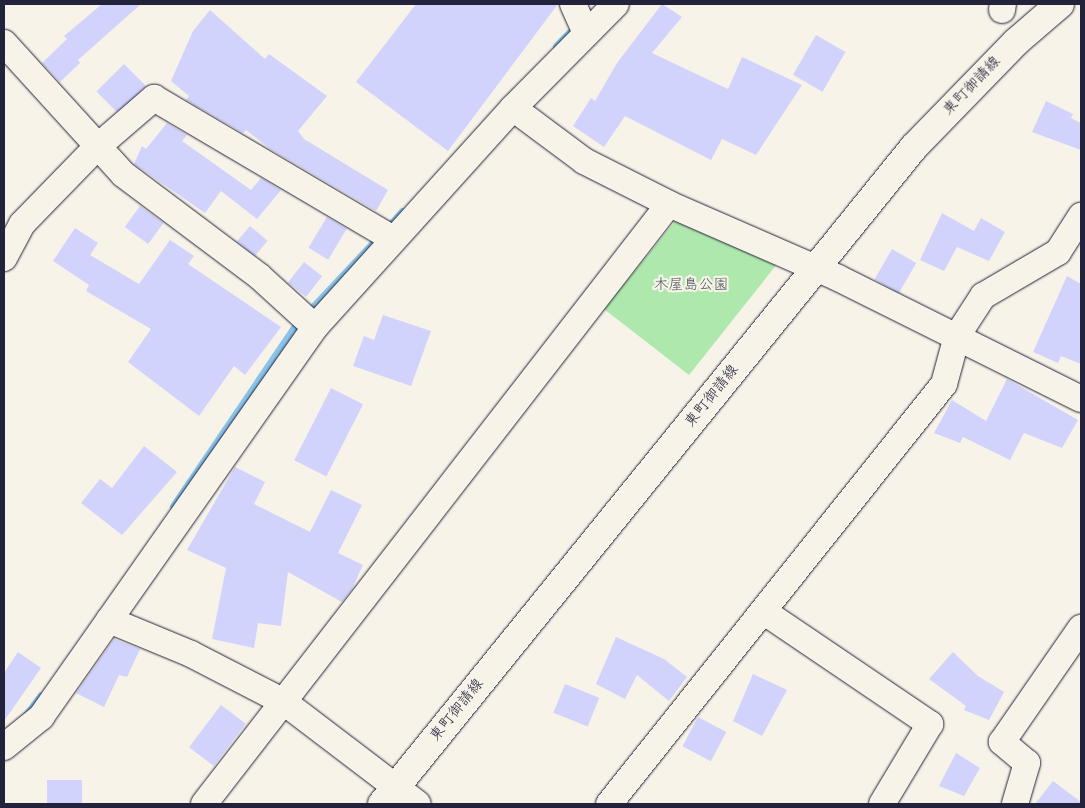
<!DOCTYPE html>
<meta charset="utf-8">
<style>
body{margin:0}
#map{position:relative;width:1085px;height:808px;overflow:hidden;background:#f7f3e8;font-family:"Gochi Hand","Klee One",sans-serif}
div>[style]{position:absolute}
.green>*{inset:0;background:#afe8ac}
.stream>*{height:7px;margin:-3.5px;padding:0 3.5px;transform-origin:3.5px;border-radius:3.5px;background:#8bc4ea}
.building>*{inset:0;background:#d1d3fc;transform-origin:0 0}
.roads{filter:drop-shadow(0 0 1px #22223b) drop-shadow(0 0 1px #22223b)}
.minor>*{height:26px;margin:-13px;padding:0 13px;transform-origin:13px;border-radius:13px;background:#f7f3e8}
.tertiary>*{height:28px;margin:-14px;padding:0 14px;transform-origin:14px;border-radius:14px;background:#f7f3e8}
span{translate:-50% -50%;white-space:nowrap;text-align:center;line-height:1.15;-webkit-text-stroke:4.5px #f7f3e8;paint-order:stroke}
.street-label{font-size:15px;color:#22223b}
.park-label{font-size:15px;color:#455457}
.frame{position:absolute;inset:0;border:5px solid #22223b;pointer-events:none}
</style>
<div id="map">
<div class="green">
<div style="clip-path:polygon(677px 219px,777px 264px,689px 375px,604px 309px)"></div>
</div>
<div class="stream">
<div style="left:556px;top:46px;width:29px;rotate:-46deg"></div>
<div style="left:386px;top:229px;width:24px;rotate:-48deg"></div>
<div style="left:307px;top:313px;width:104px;rotate:-46.9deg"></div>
<div style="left:173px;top:506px;width:225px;rotate:-55.9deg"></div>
<div style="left:25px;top:716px;width:26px;rotate:-53deg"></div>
</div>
<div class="building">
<div style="clip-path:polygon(102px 4px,141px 4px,78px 60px,80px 63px,60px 82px,42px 63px,67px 39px,64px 36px)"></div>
<div style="clip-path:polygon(416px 4px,558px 4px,448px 151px,356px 82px)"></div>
<div style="clip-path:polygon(662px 4px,682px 17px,652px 53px,728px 89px,742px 57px,802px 85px,756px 155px,722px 139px,711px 160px,625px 116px,604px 147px,573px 126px,591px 98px,595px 101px,617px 63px)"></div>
<div style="clip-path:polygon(210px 10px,265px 59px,269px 54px,327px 96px,298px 131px,304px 139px,388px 190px,376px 211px,270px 149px,246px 130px,243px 133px,186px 100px,189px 96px,171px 81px,193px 31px)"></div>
<div style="left:816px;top:35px;width:34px;height:46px;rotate:30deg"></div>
<div style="left:124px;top:64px;width:31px;height:39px;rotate:45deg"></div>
<div style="clip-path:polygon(1046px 101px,1073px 114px,1071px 118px,1081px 123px,1081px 150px,1032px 132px)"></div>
<div style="clip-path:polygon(167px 123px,187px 135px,182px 141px,251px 190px,261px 178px,281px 190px,257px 219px,221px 191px,205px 213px,134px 164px,142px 146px,146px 149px)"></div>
<div style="left:140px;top:206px;width:29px;height:26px;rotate:36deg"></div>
<div style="clip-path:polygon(942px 213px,974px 231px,981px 218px,1005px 232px,989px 261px,957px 247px,944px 271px,920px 260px)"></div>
<div style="left:327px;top:217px;width:23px;height:36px;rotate:31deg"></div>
<div style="left:250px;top:226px;width:23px;height:20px;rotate:40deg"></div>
<div style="clip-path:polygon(75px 228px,98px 243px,90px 255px,139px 284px,170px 240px,194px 256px,188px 264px,281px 327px,245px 375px,234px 366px,199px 416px,128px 362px,151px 329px,86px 291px,89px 285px,53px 261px)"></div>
<div style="left:892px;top:249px;width:28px;height:35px;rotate:30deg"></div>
<div style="left:304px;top:262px;width:23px;height:26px;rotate:38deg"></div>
<div style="clip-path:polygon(1067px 276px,1081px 284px,1081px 364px,1061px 356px,1058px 363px,1033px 352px)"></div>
<div style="clip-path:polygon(383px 315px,431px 331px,411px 386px,353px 366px,364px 336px,374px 340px)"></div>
<div style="clip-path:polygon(1007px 379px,1078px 420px,1062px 448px,1024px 433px,1010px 460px,963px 437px,960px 443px,934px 433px,952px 400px,986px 421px)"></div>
<div style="left:331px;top:388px;width:36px;height:81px;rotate:27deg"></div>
<div style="clip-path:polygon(144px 446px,177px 472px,122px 535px,81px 503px,100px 479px,112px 488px)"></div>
<div style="clip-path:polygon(235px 467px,265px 482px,254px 504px,310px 532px,331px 490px,362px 505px,338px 553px,363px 565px,352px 589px,342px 602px,288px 572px,281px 626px,258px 623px,254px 648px,212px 639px,226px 568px,187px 550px)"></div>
<div style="clip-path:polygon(616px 637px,664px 659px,687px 677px,669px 701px,637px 675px,625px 699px,596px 684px)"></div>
<div style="clip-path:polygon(114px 639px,140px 649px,127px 677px,119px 675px,104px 707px,76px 693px)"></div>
<div style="clip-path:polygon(18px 652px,41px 668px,4px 721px,4px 673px)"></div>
<div style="clip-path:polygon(953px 652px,978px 676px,1004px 692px,989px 720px,964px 710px,966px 706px,929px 679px)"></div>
<div style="clip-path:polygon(753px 674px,787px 690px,762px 736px,733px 721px)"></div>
<div style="left:565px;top:684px;width:37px;height:31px;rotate:22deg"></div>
<div style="left:221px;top:705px;width:31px;height:53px;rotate:37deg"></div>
<div style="left:698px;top:717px;width:32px;height:33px;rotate:28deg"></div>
<div style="clip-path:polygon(956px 753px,980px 768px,964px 796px,939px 786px)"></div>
<div style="left:47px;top:780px;width:35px;height:24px"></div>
<div style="clip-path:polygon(1053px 781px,1081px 802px,1081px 804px,1035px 804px)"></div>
</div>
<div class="roads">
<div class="minor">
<div style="left:573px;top:4px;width:32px;rotate:66deg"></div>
<div style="left:1002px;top:10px;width:6px;rotate:-81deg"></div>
<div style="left:4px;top:43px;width:177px;rotate:47.7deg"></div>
<div style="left:123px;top:174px;width:171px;rotate:36.9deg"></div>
<div style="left:260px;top:277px;width:74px;rotate:42.3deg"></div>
<div style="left:513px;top:108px;width:89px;rotate:36.7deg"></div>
<div style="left:584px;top:161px;width:95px;rotate:26.8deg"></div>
<div style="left:669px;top:204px;width:184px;rotate:23.6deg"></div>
<div style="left:838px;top:278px;width:271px;rotate:26.5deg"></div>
<div style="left:4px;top:258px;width:38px;rotate:-62deg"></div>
<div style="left:22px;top:224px;width:106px;rotate:-45.8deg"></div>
<div style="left:96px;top:148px;width:77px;rotate:-40.8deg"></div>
<div style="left:154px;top:98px;width:276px;rotate:30.5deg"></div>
<div style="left:763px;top:611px;width:202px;rotate:34.1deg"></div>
<div style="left:930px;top:724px;width:93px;rotate:121deg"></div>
<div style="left:109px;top:620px;width:89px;rotate:22.5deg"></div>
<div style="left:191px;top:654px;width:105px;rotate:27.3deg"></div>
<div style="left:284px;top:702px;width:168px;rotate:37.3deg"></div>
<div style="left:4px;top:747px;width:48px;rotate:-39deg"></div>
<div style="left:41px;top:717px;width:477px;rotate:-54.9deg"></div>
<div style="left:315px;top:327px;width:295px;rotate:-47.9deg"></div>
<div style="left:513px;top:108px;width:146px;rotate:-45.3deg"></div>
<div style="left:204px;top:804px;width:759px;rotate:-52.22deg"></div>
<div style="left:609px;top:804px;width:537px;rotate:-51.42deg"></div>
<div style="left:944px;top:384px;width:50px;rotate:-74.8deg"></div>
<div style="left:957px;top:336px;width:48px;rotate:-57deg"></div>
<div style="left:983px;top:296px;width:87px;rotate:-30.4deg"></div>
<div style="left:1058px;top:252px;width:43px;rotate:-57.4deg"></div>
<div style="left:1015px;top:804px;width:43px;rotate:-73.7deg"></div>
<div style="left:1027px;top:763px;width:33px;rotate:-140deg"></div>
<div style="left:1002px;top:742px;width:139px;rotate:-55.3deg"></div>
</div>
<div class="tertiary">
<div style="left:382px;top:804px;width:845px;rotate:-51deg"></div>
<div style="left:914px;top:147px;width:146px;rotate:-45.8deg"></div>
<div style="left:1016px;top:42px;width:58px;rotate:-40.8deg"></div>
</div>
</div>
<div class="street-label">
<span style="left:973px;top:87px;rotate:-46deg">東町御請線</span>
<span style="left:713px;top:397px;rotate:-51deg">東町御請線</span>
<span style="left:458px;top:711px;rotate:-51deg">東町御請線</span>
</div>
<div class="park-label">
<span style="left:691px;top:287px">木屋島公園</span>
</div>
<div class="frame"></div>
</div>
